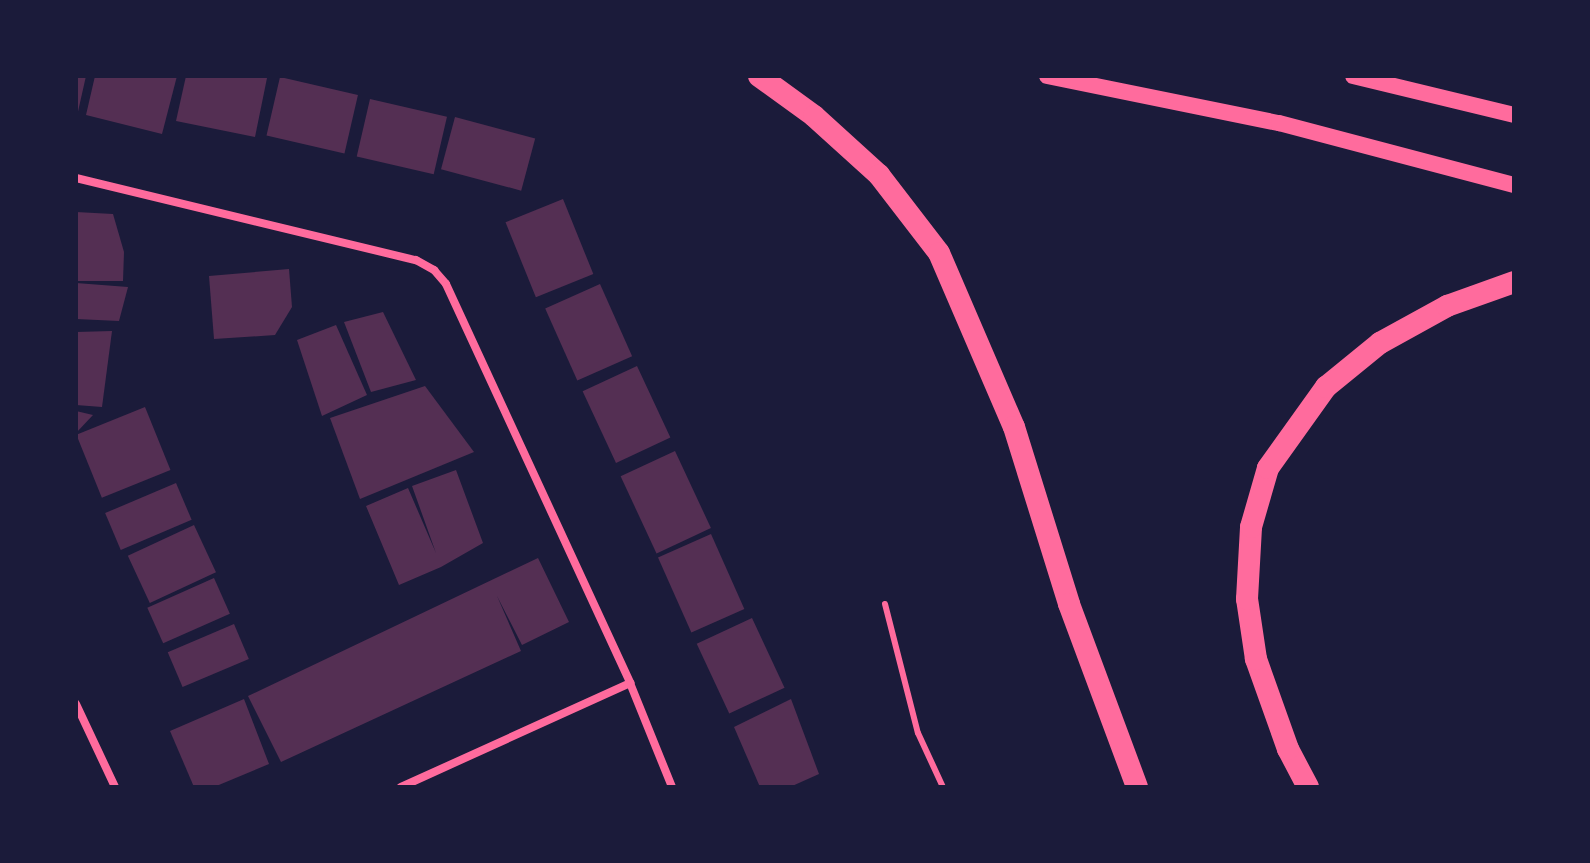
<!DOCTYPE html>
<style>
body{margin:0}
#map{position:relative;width:1590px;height:863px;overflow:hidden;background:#1b1b3a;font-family:"Open Sans",sans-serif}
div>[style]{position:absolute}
.building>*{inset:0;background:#542f53;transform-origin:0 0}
.service>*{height:6px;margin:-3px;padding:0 3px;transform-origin:3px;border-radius:3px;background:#ff6b9d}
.minor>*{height:8px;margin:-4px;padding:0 4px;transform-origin:4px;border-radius:4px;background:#ff6b9d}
.secondary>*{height:16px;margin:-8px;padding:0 8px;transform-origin:8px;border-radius:8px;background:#ff6b9d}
.trunk>*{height:22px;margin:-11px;padding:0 11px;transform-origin:11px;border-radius:11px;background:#ff6b9d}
span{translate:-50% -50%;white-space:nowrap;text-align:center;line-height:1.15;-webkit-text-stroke:8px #1b1b3a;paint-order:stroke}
.frame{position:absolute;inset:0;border:78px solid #1b1b3a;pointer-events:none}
</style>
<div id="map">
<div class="building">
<div style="clip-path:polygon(76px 76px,86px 76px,77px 116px,76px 116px)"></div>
<div style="clip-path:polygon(95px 76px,177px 76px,162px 134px,86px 115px)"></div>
<div style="clip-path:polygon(186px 76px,267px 78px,255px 137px,176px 121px)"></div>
<div style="left:280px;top:77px;width:80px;height:60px;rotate:13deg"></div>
<div style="left:370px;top:99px;width:79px;height:59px;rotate:13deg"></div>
<div style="left:455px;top:117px;width:83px;height:54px;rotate:15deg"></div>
<div style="left:563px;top:199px;width:81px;height:62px;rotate:68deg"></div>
<div style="clip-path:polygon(76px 212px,113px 214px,124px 252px,123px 281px,76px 281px)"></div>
<div style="clip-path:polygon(289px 269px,292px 307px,275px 335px,214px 339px,209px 276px)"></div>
<div style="clip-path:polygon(76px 283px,128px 287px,119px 321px,76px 319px)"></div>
<div style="left:600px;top:284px;width:79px;height:60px;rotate:66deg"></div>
<div style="clip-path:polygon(383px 312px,416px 380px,371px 392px,344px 322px)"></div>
<div style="clip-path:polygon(336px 325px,367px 395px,322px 416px,297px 340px)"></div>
<div style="clip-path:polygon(112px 331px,102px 407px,76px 405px,76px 332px)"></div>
<div style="left:637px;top:366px;width:79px;height:60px;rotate:65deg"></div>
<div style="clip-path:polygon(425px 386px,474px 452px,360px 499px,330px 418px)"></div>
<div style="left:145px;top:407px;width:68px;height:74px;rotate:68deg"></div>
<div style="clip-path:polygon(76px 411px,93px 415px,76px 433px)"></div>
<div style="left:675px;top:451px;width:85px;height:60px;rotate:65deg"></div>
<div style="clip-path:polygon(456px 470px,483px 543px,441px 567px,399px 585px,366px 506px,408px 488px,436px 553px,412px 486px)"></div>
<div style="left:176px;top:483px;width:40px;height:77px;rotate:67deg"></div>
<div style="left:194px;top:525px;width:52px;height:73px;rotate:65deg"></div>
<div style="left:711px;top:534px;width:82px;height:58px;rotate:66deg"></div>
<div style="clip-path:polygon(538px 558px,569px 622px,522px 645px,497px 596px,521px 651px,281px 762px,248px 696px)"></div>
<div style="left:214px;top:578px;width:39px;height:73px;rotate:66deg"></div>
<div style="left:752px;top:618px;width:77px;height:61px;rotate:65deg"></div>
<div style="left:234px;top:624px;width:38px;height:72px;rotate:67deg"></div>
<div style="clip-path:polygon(244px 699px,269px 764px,214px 787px,194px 787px,170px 731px)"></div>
<div style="clip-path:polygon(791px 699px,819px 774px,790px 787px,760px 787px,734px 727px)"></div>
</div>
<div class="service">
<div style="left:885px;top:604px;width:133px;rotate:75.7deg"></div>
<div style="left:918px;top:733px;width:60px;rotate:65.2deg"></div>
</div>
<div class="minor">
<div style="left:76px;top:178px;width:350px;rotate:13.6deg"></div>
<div style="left:416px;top:260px;width:21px;rotate:29deg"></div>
<div style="left:434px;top:270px;width:18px;rotate:49deg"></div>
<div style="left:446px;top:284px;width:439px;rotate:65.2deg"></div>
<div style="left:630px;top:683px;width:112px;rotate:68deg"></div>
<div style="left:76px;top:704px;width:92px;rotate:64.8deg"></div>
<div style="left:401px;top:787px;width:252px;rotate:-24.4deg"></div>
</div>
<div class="secondary">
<div style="left:1047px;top:76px;width:237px;rotate:11.5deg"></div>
<div style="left:1279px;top:123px;width:243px;rotate:14.8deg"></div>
<div style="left:1353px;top:76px;width:166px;rotate:13.6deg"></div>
</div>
<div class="trunk">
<div style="left:759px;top:76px;width:68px;rotate:36deg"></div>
<div style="left:814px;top:116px;width:88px;rotate:42.2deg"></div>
<div style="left:879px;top:175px;width:98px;rotate:52.4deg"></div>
<div style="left:939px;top:253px;width:189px;rotate:66.7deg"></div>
<div style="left:1014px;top:427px;width:185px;rotate:72.7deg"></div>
<div style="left:1069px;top:604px;width:195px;rotate:69.6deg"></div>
<div style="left:1308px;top:787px;width:43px;rotate:-117.8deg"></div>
<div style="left:1288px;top:749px;width:96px;rotate:-109.6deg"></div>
<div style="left:1256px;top:659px;width:61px;rotate:-98.5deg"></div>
<div style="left:1247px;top:599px;width:72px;rotate:-86.8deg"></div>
<div style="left:1251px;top:527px;width:61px;rotate:-73.9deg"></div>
<div style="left:1268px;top:468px;width:100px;rotate:-54.4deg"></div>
<div style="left:1326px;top:387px;width:70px;rotate:-39.2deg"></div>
<div style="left:1380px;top:343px;width:77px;rotate:-28.9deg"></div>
<div style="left:1447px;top:306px;width:71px;rotate:-19.7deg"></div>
</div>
<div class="frame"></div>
</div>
